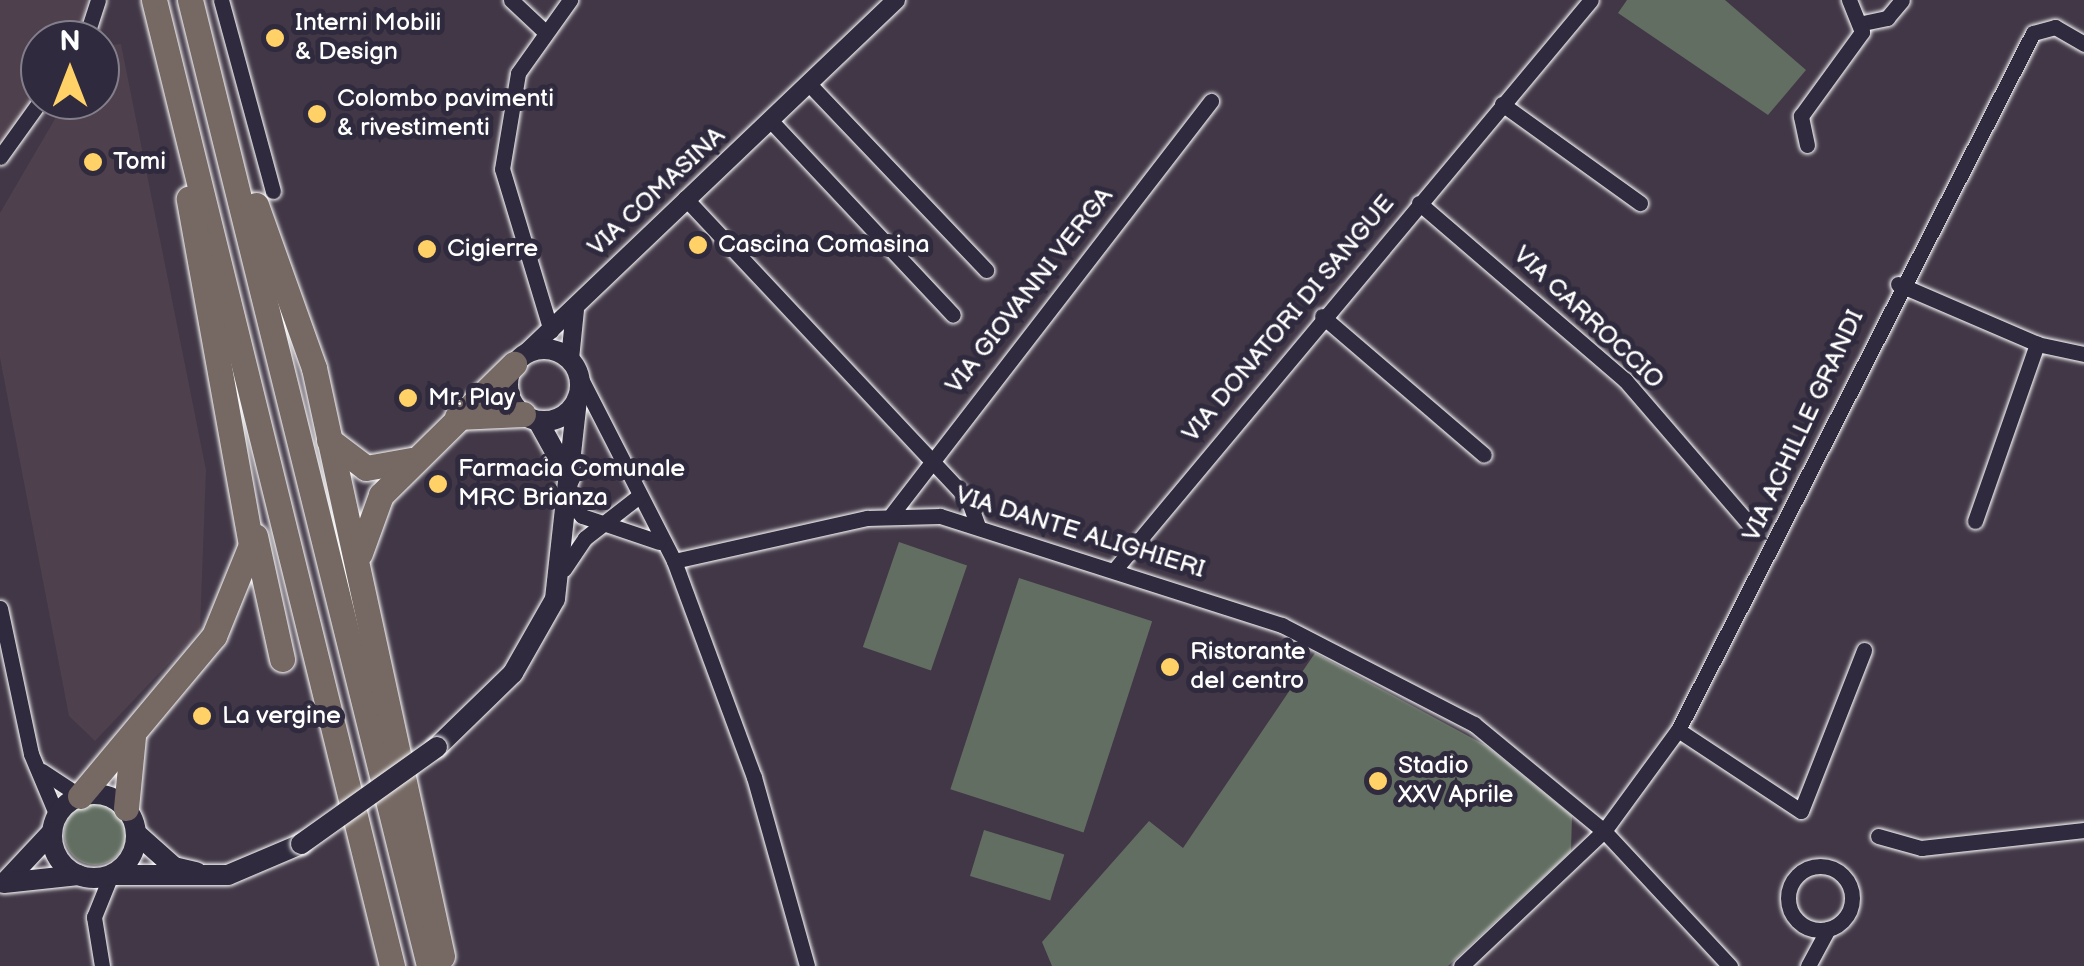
<!DOCTYPE html>
<style>
body{margin:0}
#map{position:relative;width:2084px;height:966px;overflow:hidden;background:#413746;font-family:"Balsamiq Sans",sans-serif}
div>[style]{position:absolute}
.built>*{inset:0;background:#4e404c}
.green>*{inset:0;background:#636e62;transform-origin:0 0}
.round{border-radius:50%}
.roads{filter:drop-shadow(0 0 2px #fff) drop-shadow(0 0 2px #fff)}
.minor>*{height:15px;margin:-7.5px;padding:0 7.5px;transform-origin:7.5px;border-radius:7.5px;background:#2f2a3d}
.minor>.ring{margin:-7.5px;padding:0;box-sizing:content-box;background:none;border:15px solid #2f2a3d;border-radius:50%}
.tertiary>*{height:18px;margin:-9px;padding:0 9px;transform-origin:9px;border-radius:9px;background:#2f2a3d}
.secondary>*{height:20px;margin:-10px;padding:0 10px;transform-origin:10px;border-radius:10px;background:#2f2a3d}
.secondary>.ring{margin:-10px;padding:0;box-sizing:content-box;background:none;border:20px solid #2f2a3d;border-radius:50%}
.trunk>*{height:25px;margin:-12.5px;padding:0 12.5px;transform-origin:12.5px;border-radius:12.5px;background:#766964}
.bridges{filter:drop-shadow(0 0 2px #fff) drop-shadow(0 0 2px #fff)}
.secondary-bridge>*{height:20px;margin:-10px;padding:0 10px;transform-origin:10px;border-radius:10px;background:#2f2a3d}
.dots>*{width:28px;height:28px;translate:-50% -50%;box-sizing:border-box;border:5px solid #2f2a3d;border-radius:50%}
span{translate:-50% -50%;white-space:nowrap;text-align:center;line-height:1.15;-webkit-text-stroke:10px #2f2a3d;paint-order:stroke}
.poi-label{font-size:25px;color:#fff}
.left{translate:0 -50%;text-align:left}
.street-label{font-size:25px;color:#fff}
.north{position:absolute;left:20px;top:20px;width:100px;height:100px;box-sizing:border-box;background:#2f2a3d;border:2px solid #827f8b;border-radius:50%;rotate:0deg;font-size:28px;font-weight:700;line-height:40px;text-align:center;color:#fff}
.north::after{content:'';display:block;margin:auto;width:35px;height:45px;background:#ffd166;clip-path:polygon(50% 0,100% 100%,50% 72%,0 100%)}
</style>
<div id="map">
<div class="built">
<div style="clip-path:polygon(0 0,87px 0,78px 40px,40px 40px,40px 95px,0 154px)"></div>
<div style="clip-path:polygon(121px 44px,206px 470px,200px 630px,95px 741px,69px 716px,0 358px,0 213px,66px 100px,100px 100px,100px 46px)"></div>
</div>
<div class="green">
<div style="clip-path:polygon(1627px 0,1725px 0,1806px 70px,1768px 115px,1618px 13px)"></div>
<div style="left:899px;top:542px;width:72px;height:111px;rotate:19deg"></div>
<div style="left:1019px;top:578px;width:140px;height:222px;rotate:18deg"></div>
<div style="clip-path:polygon(1315px 653px,1485px 745px,1572px 816px,1571px 851px,1448px 966px,1052px 966px,1042px 942px,1149px 821px,1183px 848px)"></div>
<div class="round" style="left:64px;top:803px;width:62px;height:62px"></div>
<div style="left:984px;top:830px;width:84px;height:48px;rotate:17deg"></div>
</div>
<div class="roads">
<div class="minor">
<div style="left:221px;top:0;width:198px;rotate:74.8deg"></div>
<div style="left:511px;top:0;width:42px;rotate:43.1deg"></div>
<div style="left:1863px;top:23px;width:25px;rotate:-12deg"></div>
<div style="left:1887px;top:18px;width:23px;rotate:-50deg"></div>
<div style="left:85px;top:40px;width:42px;rotate:-72deg"></div>
<div style="left:809px;top:84px;width:257px;rotate:46.4deg"></div>
<div style="left:1502px;top:104px;width:170px;rotate:35.7deg"></div>
<div style="left:770px;top:120px;width:267px;rotate:46.8deg"></div>
<div style="left:1807px;top:145px;width:30px;rotate:-102deg"></div>
<div style="left:1801px;top:116px;width:104px;rotate:-54deg"></div>
<div style="left:1862px;top:32px;width:35px;rotate:-112deg"></div>
<div style="left:0;top:157px;width:70px;rotate:-54.3deg"></div>
<div style="left:685px;top:198px;width:413px;rotate:46.8deg"></div>
<div style="left:968px;top:499px;width:27px;rotate:70deg"></div>
<div style="left:1419px;top:203px;width:272px;rotate:40.7deg"></div>
<div style="left:1625px;top:380px;width:193px;rotate:49.2deg"></div>
<div style="left:1898px;top:284px;width:151px;rotate:23.3deg"></div>
<div style="left:2037px;top:344px;width:48px;rotate:12deg"></div>
<div style="left:1322px;top:316px;width:213px;rotate:40.6deg"></div>
<div style="left:551px;top:331px;width:169px;rotate:-106.8deg"></div>
<div style="left:502px;top:169px;width:97px;rotate:-80.5deg"></div>
<div style="left:518px;top:73px;width:90px;rotate:-54.5deg"></div>
<div style="left:579px;top:375px;width:209px;rotate:62.9deg"></div>
<div style="left:674px;top:561px;width:198px;rotate:-12.6deg"></div>
<div style="left:867px;top:518px;width:73px;rotate:-1.6deg"></div>
<div style="left:940px;top:516px;width:359px;rotate:17.7deg"></div>
<div style="left:1282px;top:625px;width:216px;rotate:27.3deg"></div>
<div style="left:1474px;top:724px;width:168px;rotate:39.5deg"></div>
<div style="left:1604px;top:831px;width:185px;rotate:47deg"></div>
<div style="left:571px;top:503px;width:17px;rotate:50deg"></div>
<div style="left:582px;top:516px;width:81px;rotate:18.7deg"></div>
<div style="left:892px;top:514px;width:522px;rotate:-52.32deg"></div>
<div style="left:1975px;top:521px;width:188px;rotate:-70.7deg"></div>
<div style="left:674px;top:561px;width:230px;rotate:69.7deg"></div>
<div style="left:754px;top:777px;width:196px;rotate:74.3deg"></div>
<div style="left:1116px;top:568px;width:740px;rotate:-50.1deg"></div>
<div style="left:564px;top:569px;width:37px;rotate:-56deg"></div>
<div style="left:585px;top:538px;width:68px;rotate:-37.9deg"></div>
<div style="left:0;top:608px;width:149px;rotate:78deg"></div>
<div style="left:31px;top:754px;width:67px;rotate:67.2deg"></div>
<div style="left:1678px;top:730px;width:147px;rotate:33.4deg"></div>
<div style="left:1801px;top:811px;width:173px;rotate:-68.6deg"></div>
<div style="left:42px;top:771px;width:45px;rotate:33.3deg"></div>
<div style="left:1878px;top:836px;width:45px;rotate:15.6deg"></div>
<div style="left:1921px;top:848px;width:164px;rotate:-6.3deg"></div>
<div class="ring" style="left:1788px;top:866px;width:49px;height:49px"></div>
<div style="left:102px;top:966px;width:50px;rotate:-99.3deg"></div>
<div style="left:94px;top:917px;width:45px;rotate:-68deg"></div>
<div style="left:1461px;top:966px;width:197px;rotate:-43.4deg"></div>
<div style="left:1604px;top:831px;width:125px;rotate:-53.8deg"></div>
<div style="left:1678px;top:730px;width:782px;rotate:-63.01deg"></div>
<div style="left:2033px;top:33px;width:23px;rotate:-15deg"></div>
<div style="left:2055px;top:27px;width:34px;rotate:30deg"></div>
<div style="left:1808px;top:966px;width:42px;rotate:-61.6deg"></div>
</div>
<div class="tertiary">
<div style="left:527px;top:352px;width:510px;rotate:-43.65deg"></div>
<div style="left:570px;top:359px;width:49px;rotate:-84.2deg"></div>
</div>
<div class="secondary">
<div class="ring" style="left:508px;top:349px;width:52px;height:52px"></div>
<div style="left:538px;top:421px;width:66px;rotate:61.1deg"></div>
<div style="left:437px;top:747px;width:106px;rotate:-44.2deg"></div>
<div style="left:513px;top:673px;width:85px;rotate:-60.4deg"></div>
<div style="left:555px;top:599px;width:201px;rotate:-83.7deg"></div>
<div class="ring" style="left:52px;top:794px;width:64px;height:64px"></div>
<div style="left:137px;top:834px;width:50px;rotate:41.7deg"></div>
<div style="left:174px;top:867px;width:23px;rotate:13deg"></div>
<div style="left:111px;top:875px;width:117px"></div>
<div style="left:228px;top:875px;width:79px;rotate:-23deg"></div>
<div style="left:6px;top:881px;width:67px;rotate:-46.8deg"></div>
<div style="left:4px;top:883px;width:75px;rotate:-6.1deg"></div>
</div>
<div class="trunk">
<div style="left:154px;top:0;width:995px;rotate:76.16deg"></div>
<div style="left:190px;top:0;width:995px;rotate:76.1deg"></div>
<div style="left:256px;top:205px;width:173px;rotate:70.4deg"></div>
<div style="left:314px;top:368px;width:602px;rotate:77.72deg"></div>
<div style="left:457px;top:417px;width:66px;rotate:-2.6deg"></div>
<div style="left:329px;top:440px;width:46px;rotate:37.1deg"></div>
<div style="left:366px;top:468px;width:47px;rotate:-9.9deg"></div>
<div style="left:255px;top:536px;width:126px;rotate:77.6deg"></div>
<div style="left:360px;top:553px;width:62px;rotate:-70.1deg"></div>
<div style="left:381px;top:495px;width:187px;rotate:-44.6deg"></div>
<div style="left:80px;top:796px;width:209px;rotate:-50.1deg"></div>
<div style="left:214px;top:636px;width:98px;rotate:-67.9deg"></div>
<div style="left:251px;top:545px;width:352px;rotate:-100.2deg"></div>
<div style="left:126px;top:808px;width:72px;rotate:-84.4deg"></div>
</div>
</div>
<div class="bridges">
<div class="secondary-bridge">
<div style="left:301px;top:844px;width:167px;rotate:-35.5deg"></div>
</div>
</div>
<div class="dots">
<div style="left:275px;top:38px;background:#ffd166"></div>
<div style="left:317px;top:114px;background:#ffd166"></div>
<div style="left:93px;top:162px;background:#ffd166"></div>
<div style="left:698px;top:245px;background:#ffd166"></div>
<div style="left:427px;top:249px;background:#ffd166"></div>
<div style="left:408px;top:398px;background:#ffd166"></div>
<div style="left:438px;top:484px;background:#ffd166"></div>
<div style="left:1170px;top:667px;background:#ffd166"></div>
<div style="left:202px;top:716px;background:#ffd166"></div>
<div style="left:1378px;top:781px;background:#ffd166"></div>
</div>
<div class="poi-label">
<span class="left" style="left:295px;top:38px">Interni Mobili<br>&amp; Design</span>
<span class="left" style="left:337px;top:114px">Colombo pavimenti<br>&amp; rivestimenti</span>
<span class="left" style="left:113px;top:162px">Tomi</span>
<span class="left" style="left:718px;top:245px">Cascina Comasina</span>
<span class="left" style="left:447px;top:249px">Cigierre</span>
<span class="left" style="left:428px;top:398px">Mr. Play</span>
<span class="left" style="left:458px;top:484px">Farmacia Comunale<br>MRC Brianza</span>
<span class="left" style="left:1190px;top:667px">Ristorante<br>del centro</span>
<span class="left" style="left:222px;top:716px">La vergine</span>
<span class="left" style="left:1398px;top:781px">Stadio<br>XXV Aprile</span>
</div>
<div class="street-label">
<span style="left:657px;top:192px;rotate:-43deg">VIA COMASINA</span>
<span style="left:1030px;top:291px;rotate:-52deg">VIA GIOVANNI VERGA</span>
<span style="left:1588px;top:318px;rotate:43deg">VIA CARROCCIO</span>
<span style="left:1289px;top:319px;rotate:-50deg">VIA DONATORI DI SANGUE</span>
<span style="left:1804px;top:426px;rotate:-65deg">VIA ACHILLE GRANDI</span>
<span style="left:1080px;top:533px;rotate:17deg">VIA DANTE ALIGHIERI</span>
</div>
<div class="north">N</div>
</div>
